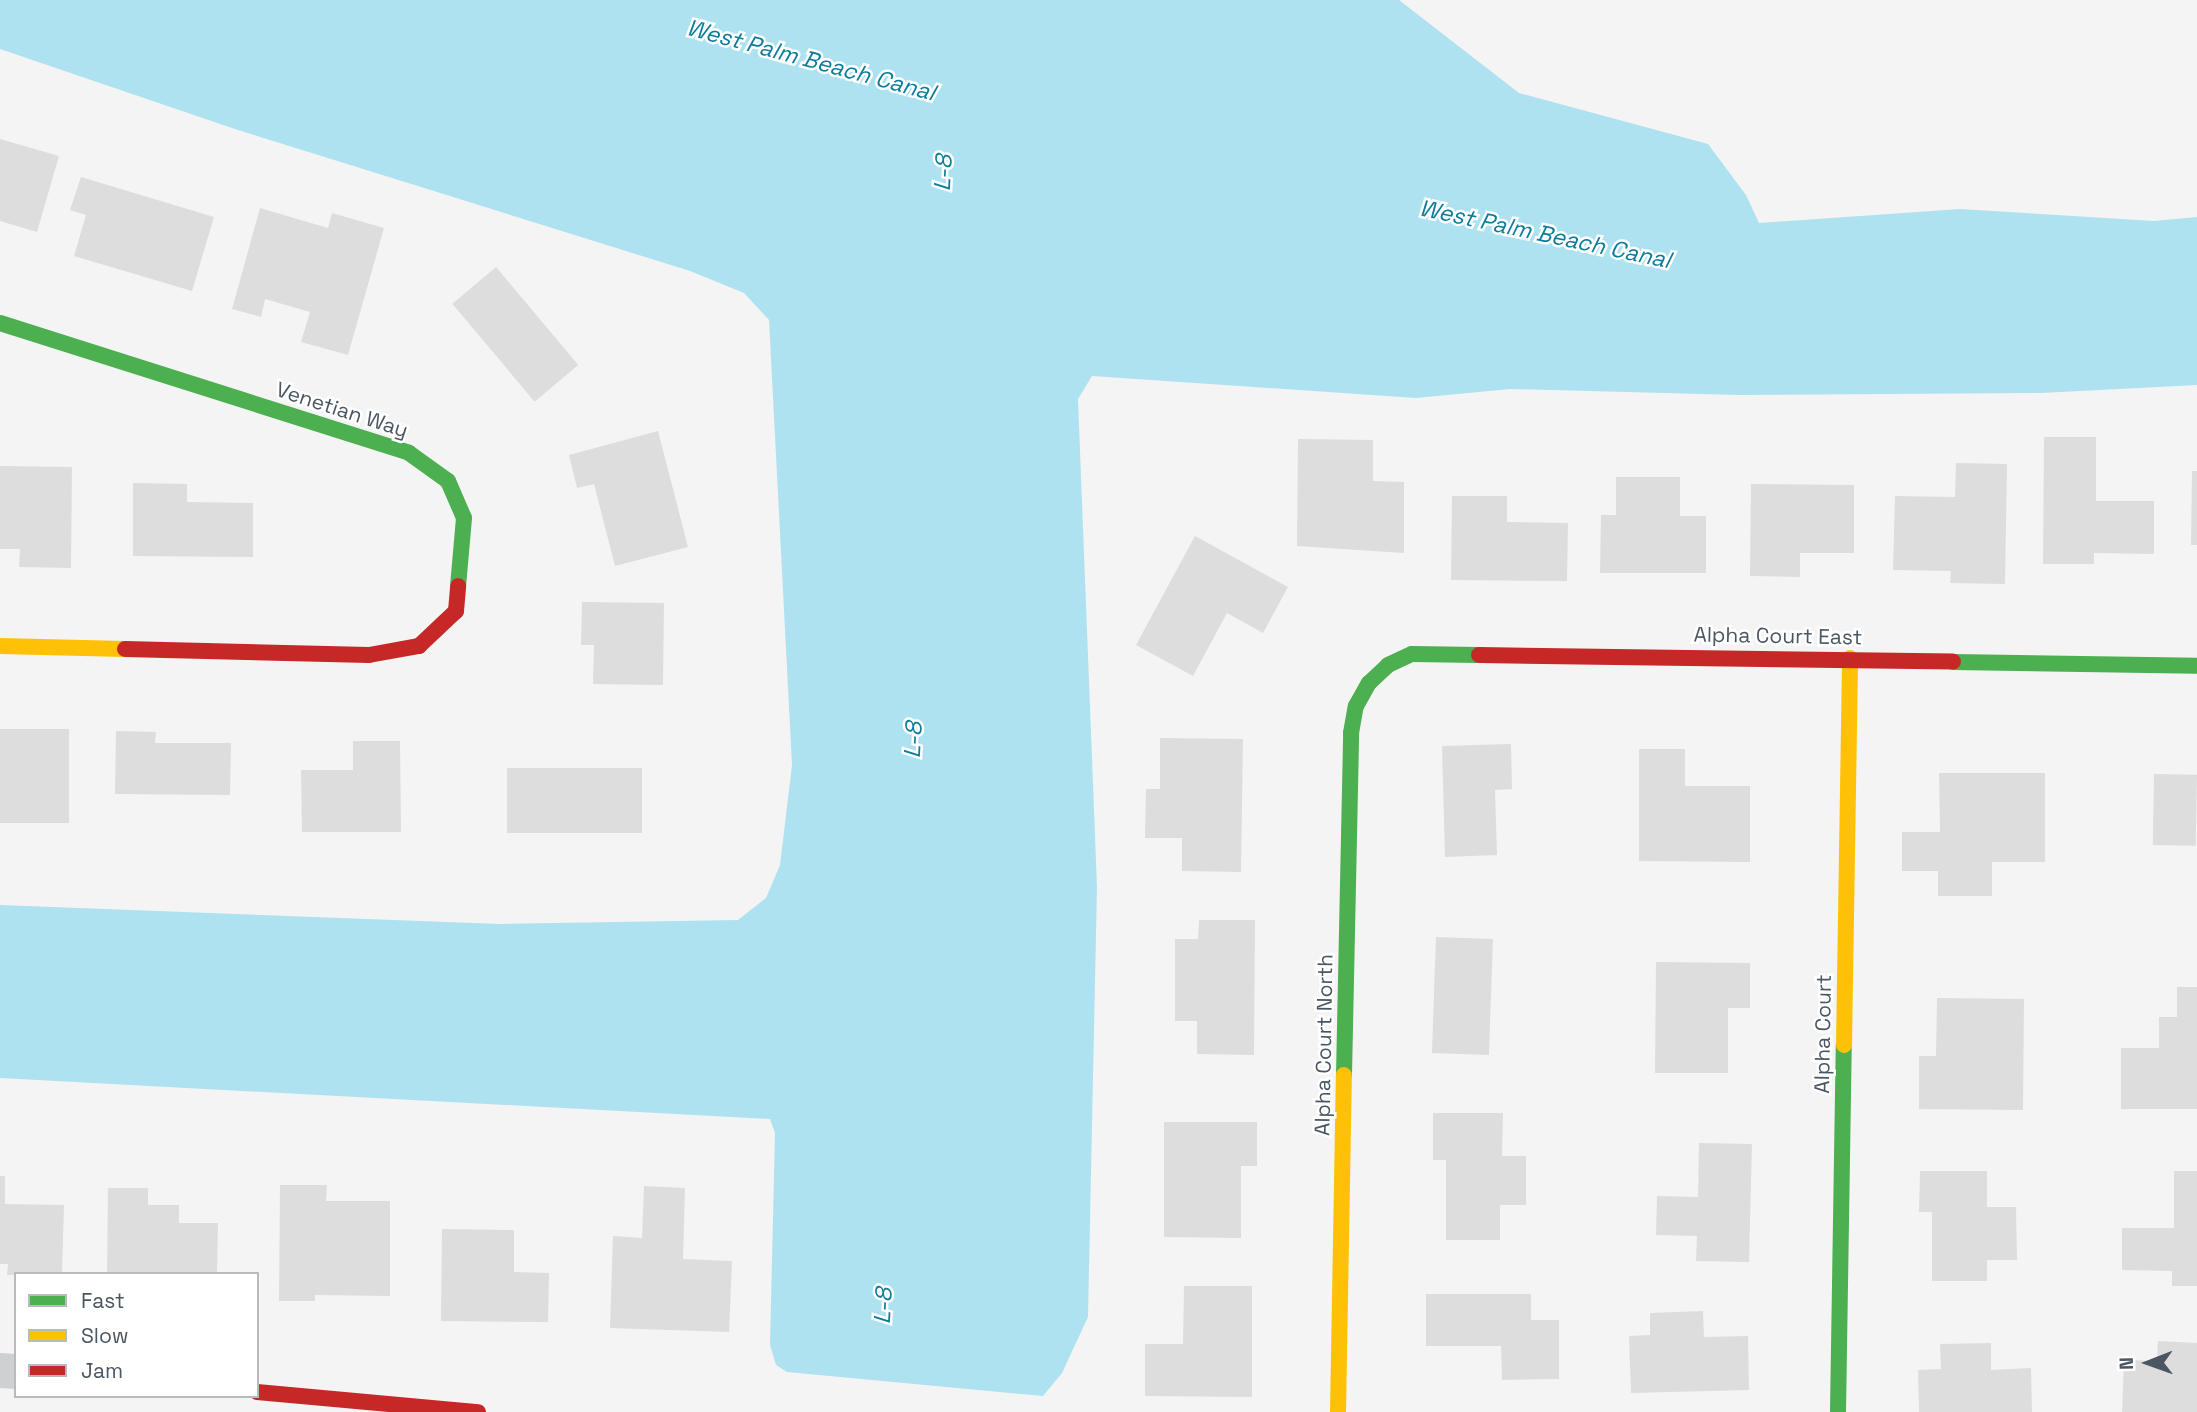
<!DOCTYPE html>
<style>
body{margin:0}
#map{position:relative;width:2197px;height:1412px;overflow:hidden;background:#f4f4f4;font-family:"Space Grotesk",sans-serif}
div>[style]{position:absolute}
.water>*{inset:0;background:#aee2f0}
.building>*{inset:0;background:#ddddde;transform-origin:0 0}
.street>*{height:35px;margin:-17.5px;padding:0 17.5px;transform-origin:17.5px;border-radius:17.5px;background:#ced0d2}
.fast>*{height:16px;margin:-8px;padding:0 8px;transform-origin:8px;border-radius:8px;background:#4caf50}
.slow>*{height:16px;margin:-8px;padding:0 8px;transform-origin:8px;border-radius:8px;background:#ffc107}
.jam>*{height:16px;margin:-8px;padding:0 8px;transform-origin:8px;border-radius:8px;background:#c62828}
span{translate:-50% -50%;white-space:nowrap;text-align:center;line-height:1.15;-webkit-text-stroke:5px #fff;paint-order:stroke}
.street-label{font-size:21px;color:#4a5661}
.water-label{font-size:23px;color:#0c7c9b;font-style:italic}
.legend{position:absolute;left:14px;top:1272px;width:245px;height:126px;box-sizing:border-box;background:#fff;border:2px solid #b7bbc0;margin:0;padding:9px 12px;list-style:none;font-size:21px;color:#4a5661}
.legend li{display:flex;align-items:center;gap:14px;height:35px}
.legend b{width:35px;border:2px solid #b7bbc0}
.north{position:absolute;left:2113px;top:1328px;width:70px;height:70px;-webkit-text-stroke:5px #fff;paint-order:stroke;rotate:269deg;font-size:19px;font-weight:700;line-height:28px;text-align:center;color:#4a5661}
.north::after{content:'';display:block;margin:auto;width:24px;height:32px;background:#4a5661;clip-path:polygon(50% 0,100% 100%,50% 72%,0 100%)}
</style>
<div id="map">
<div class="water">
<div style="clip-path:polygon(0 0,1399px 0,1519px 93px,1708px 144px,1746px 195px,1759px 223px,1960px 209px,2154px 221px,2197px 217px,2197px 385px,2041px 393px,1739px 395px,1510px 389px,1416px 398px,1092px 376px,1078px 399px,1097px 887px,1088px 1317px,1062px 1373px,1043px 1396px,787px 1372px,776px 1365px,770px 1345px,775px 1133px,770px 1119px,0 1078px,0 905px,500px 924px,738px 920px,766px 898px,780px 865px,792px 765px,769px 320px,744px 293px,690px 271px,235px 129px,0 49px)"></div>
</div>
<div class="building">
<div style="clip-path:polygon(0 139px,59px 156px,37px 232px,0 221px)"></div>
<div style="clip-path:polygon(81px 177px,214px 217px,192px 291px,74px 256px,86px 215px,70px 210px)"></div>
<div style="clip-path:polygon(260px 208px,328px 228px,332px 213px,384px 228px,348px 355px,301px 342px,310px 312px,265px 299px,261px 317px,232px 309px)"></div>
<div style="left:496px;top:267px;width:128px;height:57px;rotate:50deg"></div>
<div style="clip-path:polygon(658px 431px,688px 547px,615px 566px,594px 484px,577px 488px,569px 455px)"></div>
<div style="clip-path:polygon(2044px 437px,2096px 437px,2096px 501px,2154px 501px,2154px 554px,2094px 553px,2094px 564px,2043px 564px)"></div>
<div style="clip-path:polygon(1298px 439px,1373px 440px,1373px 481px,1404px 482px,1404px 553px,1297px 546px)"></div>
<div style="clip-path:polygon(1956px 463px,2007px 464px,2005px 584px,1950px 583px,1951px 571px,1893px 570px,1895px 496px,1955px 497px)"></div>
<div style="clip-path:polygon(0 466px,72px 467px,71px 568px,19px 567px,20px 549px,0 549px)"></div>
<div style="clip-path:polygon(2192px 471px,2197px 471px,2197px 545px,2191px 545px)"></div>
<div style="clip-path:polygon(1616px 477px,1680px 477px,1680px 516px,1706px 516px,1706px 573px,1600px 573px,1601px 515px,1616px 515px)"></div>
<div style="clip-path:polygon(133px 483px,187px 484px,187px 502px,253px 503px,253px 557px,133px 556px)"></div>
<div style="clip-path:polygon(1751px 484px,1854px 485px,1854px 553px,1800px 553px,1800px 577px,1750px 576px)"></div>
<div style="clip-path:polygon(1452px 496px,1507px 496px,1507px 522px,1568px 523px,1567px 581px,1451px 580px)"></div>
<div style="clip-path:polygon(1195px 536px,1288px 587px,1263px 633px,1227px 613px,1193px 676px,1136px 645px)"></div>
<div style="clip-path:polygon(582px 602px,664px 603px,663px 685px,593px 684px,594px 645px,581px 645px)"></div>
<div style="left:0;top:729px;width:69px;height:94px"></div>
<div style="clip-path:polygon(116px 731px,156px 732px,155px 743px,231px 743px,230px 795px,115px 794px)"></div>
<div style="clip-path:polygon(1160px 738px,1243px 739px,1241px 872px,1182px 871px,1182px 838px,1145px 838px,1146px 789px,1160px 789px)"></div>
<div style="clip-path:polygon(353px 741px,400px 741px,401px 832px,302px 832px,301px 770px,353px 770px)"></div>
<div style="clip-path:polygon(1511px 744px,1512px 789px,1495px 790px,1497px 855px,1445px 857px,1442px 746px)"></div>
<div style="clip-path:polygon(1639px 749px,1685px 749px,1685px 786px,1750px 786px,1750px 862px,1639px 861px)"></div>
<div style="left:507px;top:768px;width:135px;height:65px"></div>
<div style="clip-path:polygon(1939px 773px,2045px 773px,2045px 862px,1992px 862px,1992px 896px,1938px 896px,1938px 871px,1902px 871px,1902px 832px,1940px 832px)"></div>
<div style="left:2154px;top:774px;width:43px;height:71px;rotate:1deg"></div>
<div style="clip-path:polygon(1199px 920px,1255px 920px,1254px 1055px,1197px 1054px,1197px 1021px,1175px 1021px,1175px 939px,1198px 939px)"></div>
<div style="left:1436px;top:937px;width:57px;height:116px;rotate:2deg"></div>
<div style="clip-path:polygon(1656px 962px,1750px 963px,1750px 1008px,1728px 1008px,1728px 1073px,1655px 1073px)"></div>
<div style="clip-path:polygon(2177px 987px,2197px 987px,2197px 1109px,2121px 1109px,2121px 1048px,2159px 1048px,2159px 1017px,2177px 1017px)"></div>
<div style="clip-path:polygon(1937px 998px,2024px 999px,2023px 1110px,1919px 1109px,1919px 1056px,1936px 1056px)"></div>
<div style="clip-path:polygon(1433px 1113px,1503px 1113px,1502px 1156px,1526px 1156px,1526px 1205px,1500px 1205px,1500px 1240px,1446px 1240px,1446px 1160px,1433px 1160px)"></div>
<div style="clip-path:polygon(1164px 1122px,1257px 1122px,1257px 1166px,1241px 1166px,1241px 1238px,1164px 1237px)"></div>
<div style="clip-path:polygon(1699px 1143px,1752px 1144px,1749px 1262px,1696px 1261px,1697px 1236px,1656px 1235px,1657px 1196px,1698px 1197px)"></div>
<div style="clip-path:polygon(1920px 1171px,1987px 1171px,1987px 1207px,2016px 1207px,2017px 1260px,1987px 1260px,1987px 1281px,1932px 1281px,1932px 1212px,1919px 1212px)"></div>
<div style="clip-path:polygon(2174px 1171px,2197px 1171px,2197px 1286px,2172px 1286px,2172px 1271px,2122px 1270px,2122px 1228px,2174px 1228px)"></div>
<div style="clip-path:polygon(0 1176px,5px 1176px,5px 1204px,64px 1205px,62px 1274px,7px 1275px,8px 1264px,0 1264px)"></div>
<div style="clip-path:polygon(280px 1185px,327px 1185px,326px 1201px,390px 1201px,390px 1296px,315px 1295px,315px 1301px,279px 1301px)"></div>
<div style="clip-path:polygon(644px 1186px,685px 1188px,683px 1259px,732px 1261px,729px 1332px,610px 1328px,613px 1236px,642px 1238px)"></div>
<div style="clip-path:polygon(108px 1188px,148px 1188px,148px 1205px,179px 1205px,179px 1223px,218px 1223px,217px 1274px,107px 1274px)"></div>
<div style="clip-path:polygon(442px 1229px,514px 1230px,514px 1272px,549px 1273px,548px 1322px,441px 1321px)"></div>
<div style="clip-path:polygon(1184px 1286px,1252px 1286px,1252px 1397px,1145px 1396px,1145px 1344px,1183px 1344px)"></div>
<div style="clip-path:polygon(1426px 1294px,1531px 1294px,1531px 1320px,1559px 1320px,1559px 1379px,1502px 1380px,1501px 1346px,1426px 1346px)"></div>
<div style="clip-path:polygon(1703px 1311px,1704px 1337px,1748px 1336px,1749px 1390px,1631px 1393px,1629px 1336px,1650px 1335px,1650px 1313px)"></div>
<div style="clip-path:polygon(2158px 1341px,2197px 1343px,2197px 1412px,2122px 1412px,2124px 1360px,2157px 1361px)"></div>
<div style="clip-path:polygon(1991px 1343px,1991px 1370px,2031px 1368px,2032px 1412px,1919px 1412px,1918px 1370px,1941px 1369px,1940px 1344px)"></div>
</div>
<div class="street">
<div style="left:0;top:1370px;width:16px;rotate:4deg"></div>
</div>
<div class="fast">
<div style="left:0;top:323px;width:429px;rotate:17.6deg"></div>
<div style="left:409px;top:453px;width:48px;rotate:35.7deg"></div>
<div style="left:448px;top:481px;width:40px;rotate:66.6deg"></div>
<div style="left:464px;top:518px;width:68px;rotate:95deg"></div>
<div style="left:1953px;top:662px;width:244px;rotate:0.9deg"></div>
<div style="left:1344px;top:1075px;width:342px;rotate:-88.8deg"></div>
<div style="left:1351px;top:733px;width:27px;rotate:-80deg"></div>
<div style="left:1356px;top:706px;width:26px;rotate:-61deg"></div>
<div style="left:1369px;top:683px;width:26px;rotate:-43deg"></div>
<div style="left:1388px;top:665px;width:26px;rotate:-25deg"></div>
<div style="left:1412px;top:654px;width:67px;rotate:0.9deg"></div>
<div style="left:1838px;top:1412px;width:367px;rotate:-89.1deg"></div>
</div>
<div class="slow">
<div style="left:0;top:646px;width:125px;rotate:1.4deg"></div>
<div style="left:1844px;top:1045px;width:387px;rotate:-89.1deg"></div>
<div style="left:1338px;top:1412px;width:337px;rotate:-89deg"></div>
</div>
<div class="jam">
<div style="left:125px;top:649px;width:244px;rotate:1.4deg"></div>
<div style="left:369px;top:655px;width:51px;rotate:-10.2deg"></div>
<div style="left:419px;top:646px;width:51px;rotate:-43.4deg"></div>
<div style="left:456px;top:611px;width:25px;rotate:-85deg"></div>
<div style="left:1479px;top:655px;width:474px;rotate:0.8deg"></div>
<div style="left:257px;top:1392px;width:222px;rotate:5.2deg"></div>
</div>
<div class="street-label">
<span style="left:342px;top:410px;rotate:18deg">Venetian Way</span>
<span style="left:1778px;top:636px;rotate:1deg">Alpha Court East</span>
<span style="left:1823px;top:1034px;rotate:-89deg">Alpha Court</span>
<span style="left:1324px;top:1045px;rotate:-89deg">Alpha Court North</span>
</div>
<div class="water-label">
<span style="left:811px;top:60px;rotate:15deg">West Palm Beach Canal</span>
<span style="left:943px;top:173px;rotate:-87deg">L-8</span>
<span style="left:1545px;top:234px;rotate:12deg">West Palm Beach Canal</span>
<span style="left:913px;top:740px;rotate:-87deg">L-8</span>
<span style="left:883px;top:1306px;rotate:-87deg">L-8</span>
</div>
<ul class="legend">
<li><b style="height:9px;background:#4caf50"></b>Fast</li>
<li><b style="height:9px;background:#ffc107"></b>Slow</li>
<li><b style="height:9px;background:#c62828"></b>Jam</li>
</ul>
<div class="north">N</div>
</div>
